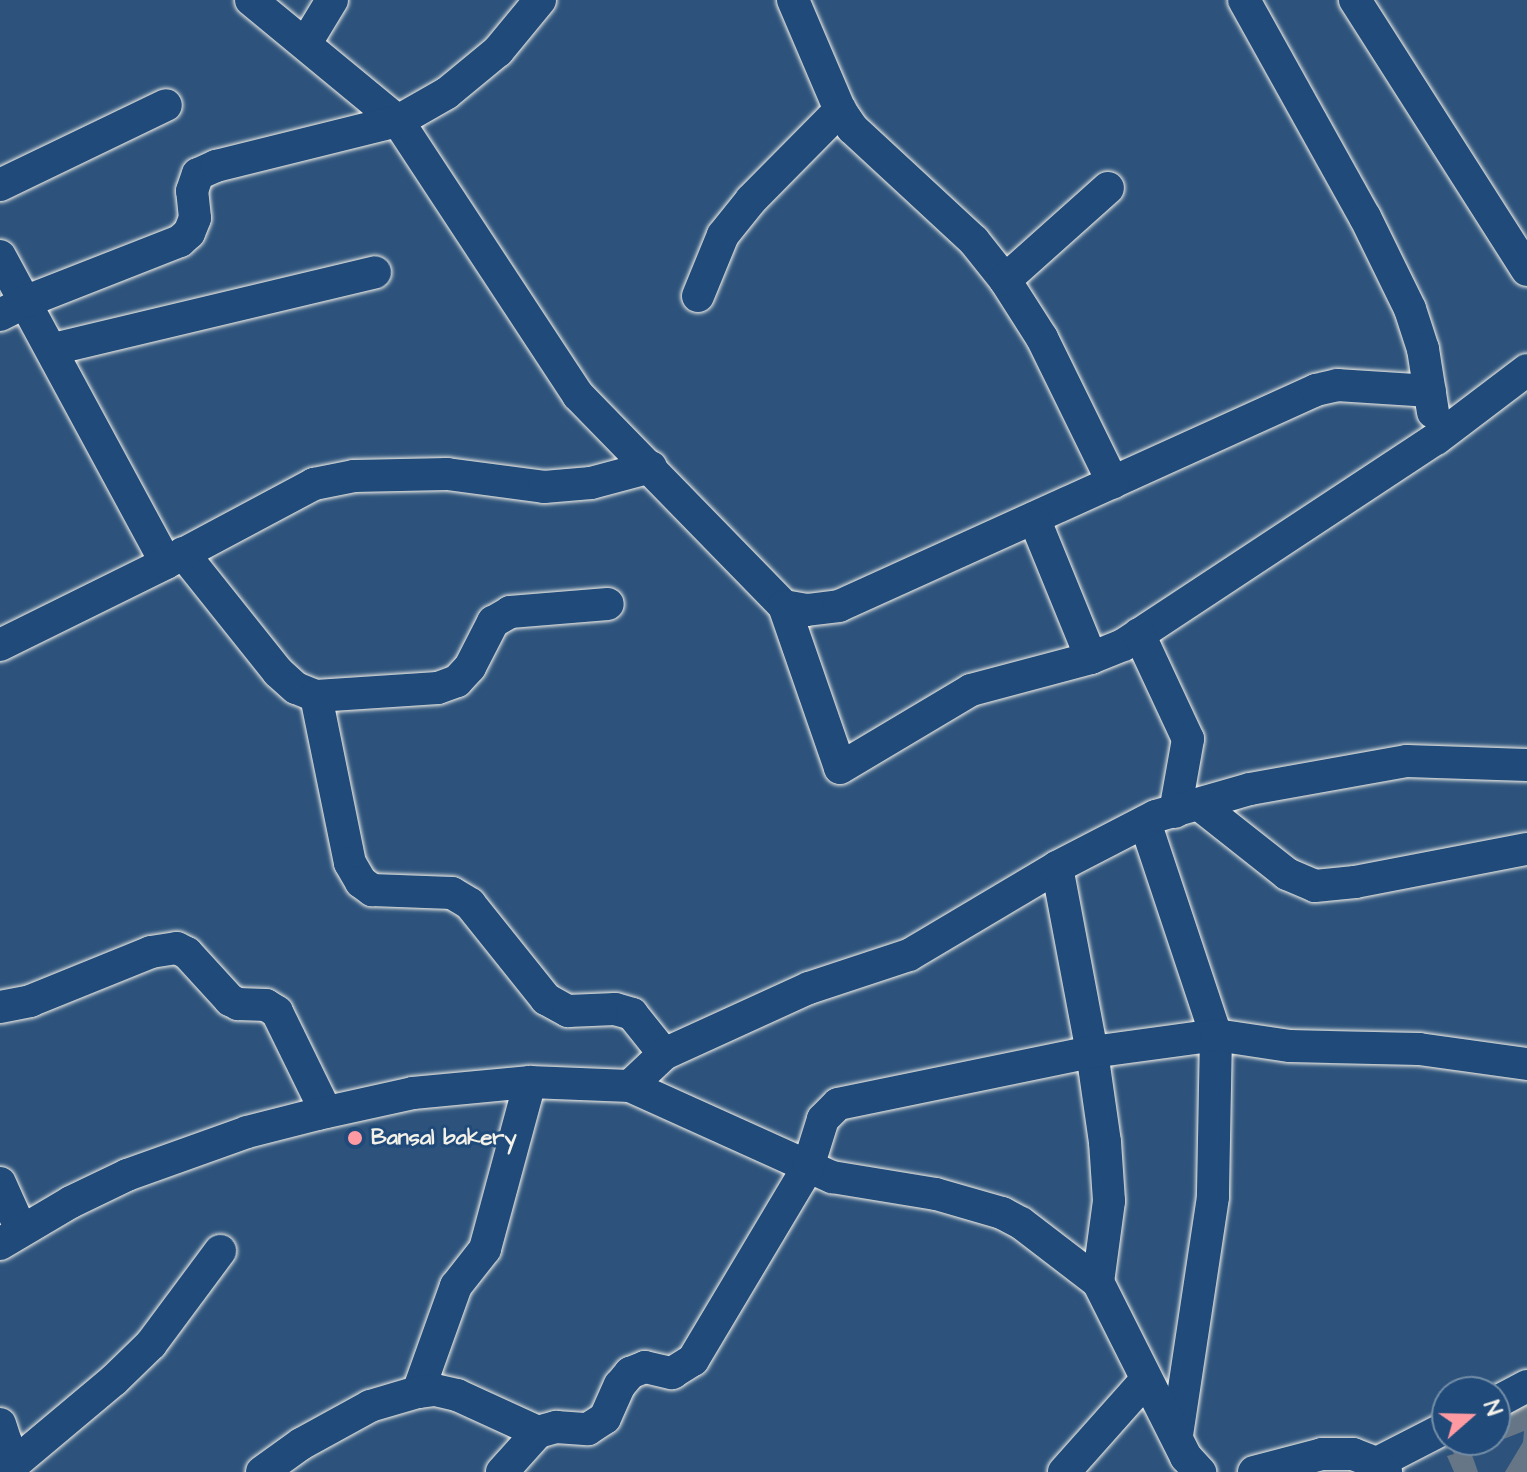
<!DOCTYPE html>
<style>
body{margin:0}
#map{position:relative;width:1527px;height:1472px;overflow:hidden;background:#2d537c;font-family:"Architects Daughter",sans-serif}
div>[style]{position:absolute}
.building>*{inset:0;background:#667686}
.roads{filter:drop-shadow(0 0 2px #f4f1e8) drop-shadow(0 0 2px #f4f1e8)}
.minor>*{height:32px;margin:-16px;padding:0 16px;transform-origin:16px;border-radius:16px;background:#1f4a7a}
.dots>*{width:22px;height:22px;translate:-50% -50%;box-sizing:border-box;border:4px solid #1f4a7a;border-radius:50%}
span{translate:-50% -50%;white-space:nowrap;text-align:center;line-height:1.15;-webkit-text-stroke:6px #1f4a7a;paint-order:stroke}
.poi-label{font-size:22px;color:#f4f1e8;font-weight:700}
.left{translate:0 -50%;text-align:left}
.north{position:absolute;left:1431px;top:1376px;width:80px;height:80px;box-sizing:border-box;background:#1f4a7a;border:2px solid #748da6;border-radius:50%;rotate:70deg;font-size:22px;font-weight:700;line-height:32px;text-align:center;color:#f4f1e8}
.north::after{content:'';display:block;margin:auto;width:28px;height:36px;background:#ff9aa2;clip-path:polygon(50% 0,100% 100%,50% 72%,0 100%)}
</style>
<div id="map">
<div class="building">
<div style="clip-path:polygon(1527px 1402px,1527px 1472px,1505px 1472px,1523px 1442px,1524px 1431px,1471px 1452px,1478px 1472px,1454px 1472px,1447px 1456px,1454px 1454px,1448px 1440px,1495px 1440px,1495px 1415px)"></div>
</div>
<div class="roads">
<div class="minor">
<div style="left:251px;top:0;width:190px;rotate:39.5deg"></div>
<div style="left:398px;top:121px;width:328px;rotate:56.7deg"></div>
<div style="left:578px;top:395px;width:295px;rotate:45.7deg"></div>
<div style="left:784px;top:606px;width:23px;rotate:10deg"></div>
<div style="left:807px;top:610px;width:32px;rotate:-7deg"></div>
<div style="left:839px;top:606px;width:524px;rotate:-24.36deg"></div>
<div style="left:1316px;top:390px;width:22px;rotate:-13deg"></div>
<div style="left:1337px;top:385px;width:93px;rotate:3.7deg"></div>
<div style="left:793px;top:0;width:120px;rotate:66.9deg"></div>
<div style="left:840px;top:110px;width:22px;rotate:56deg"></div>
<div style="left:852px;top:128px;width:166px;rotate:42.8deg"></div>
<div style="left:974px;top:241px;width:50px;rotate:51.5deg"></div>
<div style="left:1005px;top:280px;width:69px;rotate:57.5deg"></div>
<div style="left:1042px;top:338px;width:161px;rotate:63.9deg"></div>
<div style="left:1244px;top:0;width:248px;rotate:60.9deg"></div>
<div style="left:1365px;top:217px;width:102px;rotate:63.9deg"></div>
<div style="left:1410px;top:309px;width:42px;rotate:72deg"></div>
<div style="left:1423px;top:349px;width:64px;rotate:81deg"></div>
<div style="left:1355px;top:0;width:320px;rotate:57.5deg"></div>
<div style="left:306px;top:43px;width:50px;rotate:-58.8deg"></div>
<div style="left:0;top:185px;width:184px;rotate:-25.7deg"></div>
<div style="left:0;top:256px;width:349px;rotate:61.6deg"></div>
<div style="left:1005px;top:280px;width:138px;rotate:-41.8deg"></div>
<div style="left:698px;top:296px;width:66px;rotate:-67.7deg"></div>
<div style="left:723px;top:235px;width:45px;rotate:-51.3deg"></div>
<div style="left:751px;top:200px;width:127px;rotate:-45.3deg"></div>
<div style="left:0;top:315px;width:30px;rotate:-27deg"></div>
<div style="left:27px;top:301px;width:164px;rotate:-21.4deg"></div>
<div style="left:180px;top:241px;width:12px;rotate:-42deg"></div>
<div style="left:189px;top:233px;width:16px;rotate:-68deg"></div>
<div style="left:195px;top:218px;width:27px;rotate:-96deg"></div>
<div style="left:192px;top:191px;width:18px;rotate:-71deg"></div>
<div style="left:198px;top:174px;width:20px;rotate:-24deg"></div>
<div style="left:216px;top:166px;width:187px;rotate:-13.9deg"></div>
<div style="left:398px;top:121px;width:56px;rotate:-29.7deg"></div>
<div style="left:447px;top:93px;width:66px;rotate:-39.5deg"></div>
<div style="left:498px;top:51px;width:66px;rotate:-50.5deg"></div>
<div style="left:53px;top:349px;width:331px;rotate:-13.4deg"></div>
<div style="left:1034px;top:518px;width:151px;rotate:67.8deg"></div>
<div style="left:183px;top:553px;width:152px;rotate:51.4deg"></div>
<div style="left:278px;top:672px;width:24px;rotate:42deg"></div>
<div style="left:296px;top:688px;width:22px;rotate:22deg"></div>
<div style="left:316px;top:696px;width:122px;rotate:-3.8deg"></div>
<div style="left:438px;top:688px;width:20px;rotate:-20deg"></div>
<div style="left:457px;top:681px;width:19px;rotate:-47deg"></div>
<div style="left:470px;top:667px;width:51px;rotate:-62.9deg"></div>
<div style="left:493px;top:622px;width:20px;rotate:-30deg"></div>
<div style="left:510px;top:612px;width:98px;rotate:-4.7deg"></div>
<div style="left:784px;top:606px;width:171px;rotate:70.9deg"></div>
<div style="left:840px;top:768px;width:152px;rotate:-30.8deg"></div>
<div style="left:971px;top:690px;width:124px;rotate:-14.9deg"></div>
<div style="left:1091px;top:658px;width:35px;rotate:-22deg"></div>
<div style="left:1123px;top:645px;width:375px;rotate:-33.4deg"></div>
<div style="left:1436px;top:439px;width:114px;rotate:-37.2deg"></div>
<div style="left:1139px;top:634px;width:116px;rotate:65deg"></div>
<div style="left:1188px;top:739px;width:74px;rotate:100.1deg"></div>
<div style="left:0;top:645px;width:185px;rotate:-26.3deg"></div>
<div style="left:166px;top:563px;width:168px;rotate:-28.1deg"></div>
<div style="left:314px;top:484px;width:41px;rotate:-11.3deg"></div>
<div style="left:354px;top:476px;width:93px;rotate:-1.2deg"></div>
<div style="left:447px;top:474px;width:98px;rotate:7.6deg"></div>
<div style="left:544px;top:487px;width:47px;rotate:-4.9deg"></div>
<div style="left:591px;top:483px;width:62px;rotate:-14.9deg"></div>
<div style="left:316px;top:696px;width:170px;rotate:78.5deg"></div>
<div style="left:350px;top:863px;width:22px;rotate:60deg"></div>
<div style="left:361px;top:882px;width:14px;rotate:36deg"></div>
<div style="left:372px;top:890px;width:80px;rotate:2.1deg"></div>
<div style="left:452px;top:893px;width:21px;rotate:31deg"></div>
<div style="left:470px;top:904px;width:122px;rotate:51.3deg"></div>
<div style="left:546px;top:999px;width:25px;rotate:29deg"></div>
<div style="left:568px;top:1011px;width:47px;rotate:-2.4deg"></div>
<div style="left:615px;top:1009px;width:18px;rotate:16deg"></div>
<div style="left:632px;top:1014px;width:51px;rotate:51.3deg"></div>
<div style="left:1201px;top:806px;width:110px;rotate:38.3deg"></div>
<div style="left:1287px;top:874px;width:30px;rotate:23deg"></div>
<div style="left:1315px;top:886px;width:40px;rotate:-5.7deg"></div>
<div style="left:1355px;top:882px;width:175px;rotate:-10.9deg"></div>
<div style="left:1145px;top:822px;width:225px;rotate:71.6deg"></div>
<div style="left:1216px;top:1035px;width:162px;rotate:91.1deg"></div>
<div style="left:1213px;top:1197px;width:242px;rotate:98.6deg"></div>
<div style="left:1057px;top:867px;width:188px;rotate:79.3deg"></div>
<div style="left:1092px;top:1052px;width:91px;rotate:81.8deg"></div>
<div style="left:1105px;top:1142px;width:59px;rotate:86.1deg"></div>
<div style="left:1109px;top:1201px;width:82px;rotate:97.7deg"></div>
<div style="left:0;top:1007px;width:31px;rotate:-11deg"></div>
<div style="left:30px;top:1001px;width:131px;rotate:-22deg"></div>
<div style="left:151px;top:952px;width:26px;rotate:-9deg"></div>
<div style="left:177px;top:948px;width:11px;rotate:27deg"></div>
<div style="left:187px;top:953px;width:64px;rotate:47.5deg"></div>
<div style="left:230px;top:1000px;width:9px;rotate:27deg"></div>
<div style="left:238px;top:1004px;width:28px;rotate:2deg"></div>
<div style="left:266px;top:1005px;width:13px;rotate:32deg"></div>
<div style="left:277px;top:1012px;width:111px;rotate:63.9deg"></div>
<div style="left:630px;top:1086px;width:47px;rotate:-43.3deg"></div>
<div style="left:664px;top:1054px;width:159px;rotate:-24.5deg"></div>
<div style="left:809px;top:988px;width:105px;rotate:-18.3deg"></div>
<div style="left:909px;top:955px;width:172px;rotate:-30.7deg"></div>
<div style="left:1057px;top:867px;width:111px;rotate:-27.3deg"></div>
<div style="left:1156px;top:816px;width:98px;rotate:-16deg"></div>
<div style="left:1250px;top:789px;width:159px;rotate:-10.1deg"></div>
<div style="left:1407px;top:761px;width:120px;rotate:1.9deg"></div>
<div style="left:0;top:1183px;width:51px;rotate:65.9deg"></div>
<div style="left:0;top:1244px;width:82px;rotate:-30.6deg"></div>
<div style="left:71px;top:1202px;width:62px;rotate:-25.7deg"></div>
<div style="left:127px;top:1175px;width:127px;rotate:-19.7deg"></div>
<div style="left:247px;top:1132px;width:73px;rotate:-14.2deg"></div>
<div style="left:318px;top:1114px;width:97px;rotate:-12.5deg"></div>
<div style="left:413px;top:1093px;width:118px;rotate:-5.4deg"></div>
<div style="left:530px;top:1082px;width:100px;rotate:2.3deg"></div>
<div style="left:630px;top:1086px;width:222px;rotate:24.3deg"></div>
<div style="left:832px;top:1177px;width:105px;rotate:9.3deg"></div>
<div style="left:936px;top:1194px;width:69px;rotate:16.1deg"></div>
<div style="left:1002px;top:1213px;width:21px;rotate:28deg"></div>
<div style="left:1021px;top:1223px;width:97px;rotate:37.5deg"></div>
<div style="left:1098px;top:1282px;width:196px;rotate:63.3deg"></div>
<div style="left:1186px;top:1457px;width:21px;rotate:47deg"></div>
<div style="left:418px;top:1392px;width:113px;rotate:-70.3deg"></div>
<div style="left:456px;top:1286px;width:47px;rotate:-51.9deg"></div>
<div style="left:485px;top:1249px;width:173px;rotate:-74.9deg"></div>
<div style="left:1495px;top:1403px;width:36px;rotate:-28deg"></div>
<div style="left:0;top:1424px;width:19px;rotate:72deg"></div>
<div style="left:6px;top:1442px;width:30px;rotate:88deg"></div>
<div style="left:1377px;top:1463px;width:79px;rotate:-27.2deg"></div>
<div style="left:9px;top:1468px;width:137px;rotate:-40deg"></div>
<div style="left:114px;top:1380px;width:52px;rotate:-44.2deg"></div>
<div style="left:151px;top:1344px;width:116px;rotate:-53.4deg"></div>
<div style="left:262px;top:1472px;width:48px;rotate:-35.7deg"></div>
<div style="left:301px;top:1444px;width:79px;rotate:-28.8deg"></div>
<div style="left:370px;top:1406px;width:50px;rotate:-16.3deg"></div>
<div style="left:418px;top:1392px;width:17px;rotate:-7deg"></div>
<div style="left:435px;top:1390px;width:23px;rotate:13deg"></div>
<div style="left:457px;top:1395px;width:89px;rotate:24.6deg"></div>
<div style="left:502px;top:1472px;width:54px;rotate:-48deg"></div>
<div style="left:538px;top:1432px;width:19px;rotate:-16deg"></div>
<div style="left:556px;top:1427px;width:32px;rotate:4deg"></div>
<div style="left:588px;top:1429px;width:20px;rotate:-33deg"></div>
<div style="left:605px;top:1418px;width:36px;rotate:-66deg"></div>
<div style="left:620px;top:1385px;width:16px;rotate:-50deg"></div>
<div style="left:630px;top:1373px;width:16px;rotate:-22deg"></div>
<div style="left:645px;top:1367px;width:28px;rotate:13deg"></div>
<div style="left:672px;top:1373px;width:25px;rotate:-32deg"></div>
<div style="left:693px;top:1360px;width:225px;rotate:-59.2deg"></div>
<div style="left:808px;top:1167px;width:50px;rotate:-72.6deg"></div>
<div style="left:823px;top:1119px;width:21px;rotate:-45deg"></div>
<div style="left:838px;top:1104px;width:259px;rotate:-11.6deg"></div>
<div style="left:1092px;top:1052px;width:125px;rotate:-7.8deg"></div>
<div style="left:1216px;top:1035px;width:75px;rotate:8.5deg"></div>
<div style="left:1290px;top:1046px;width:129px;rotate:1.3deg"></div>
<div style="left:1419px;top:1049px;width:109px;rotate:7.9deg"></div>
<div style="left:1064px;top:1472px;width:122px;rotate:-48.3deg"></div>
<div style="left:1254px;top:1472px;width:70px;rotate:-14.8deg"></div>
<div style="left:1322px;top:1454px;width:31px"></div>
<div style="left:1353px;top:1454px;width:26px;rotate:21deg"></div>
<div style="left:1377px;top:1463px;width:13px;rotate:45deg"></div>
</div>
</div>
<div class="dots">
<div style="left:355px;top:1138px;background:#ff9aa2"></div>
</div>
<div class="poi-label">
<span class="left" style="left:371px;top:1138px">Bansal bakery</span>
</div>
<div class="north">N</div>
</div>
